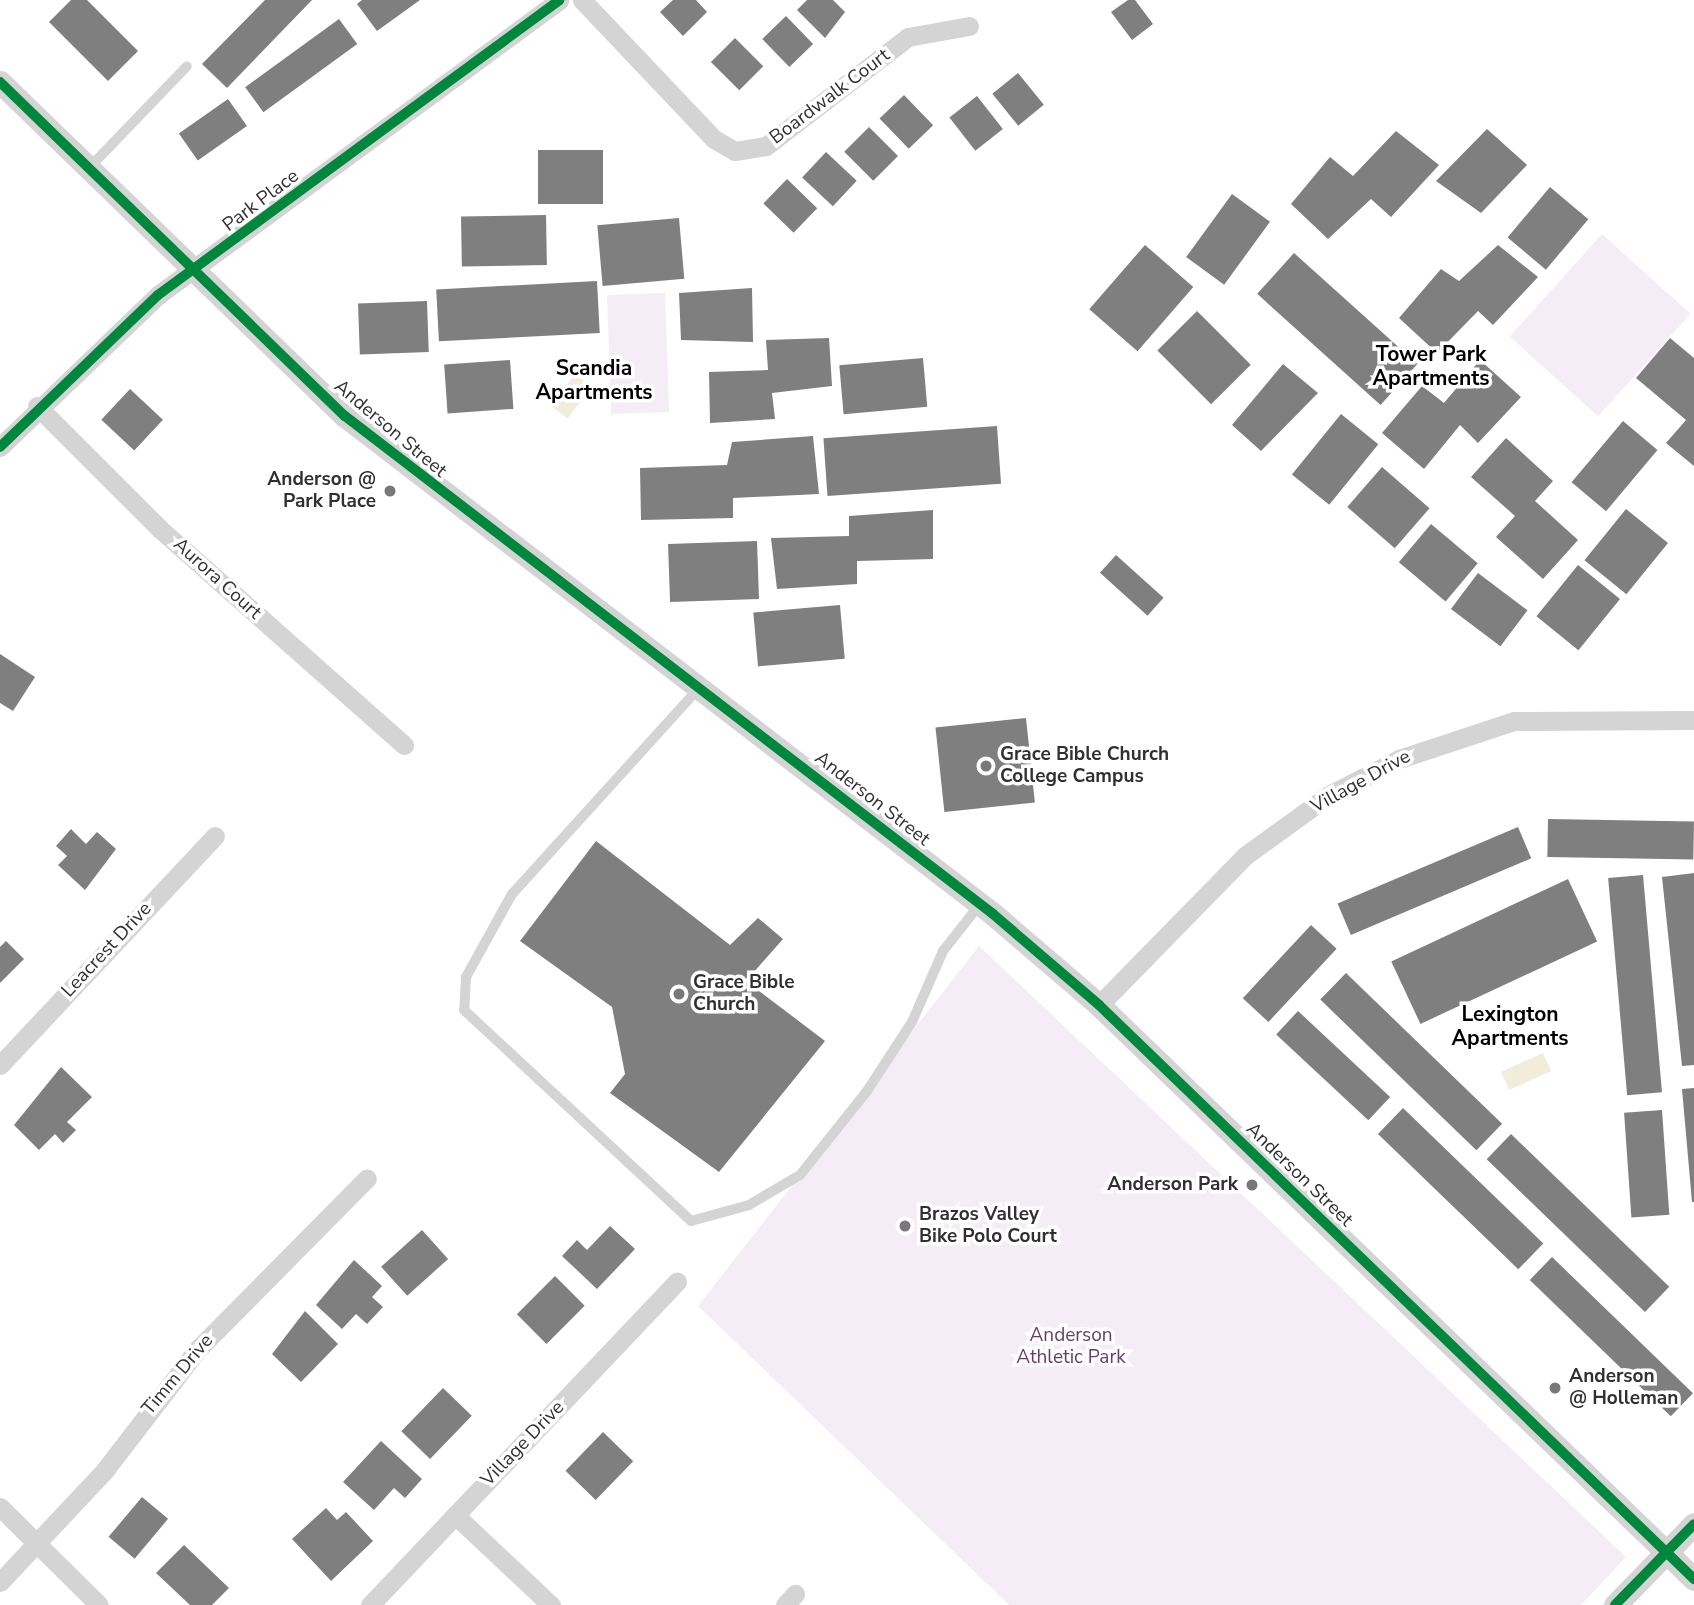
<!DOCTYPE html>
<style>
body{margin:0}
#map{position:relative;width:1694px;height:1605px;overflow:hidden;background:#fff;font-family:"Nunito Sans",sans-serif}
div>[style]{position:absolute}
.green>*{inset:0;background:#f4edf5;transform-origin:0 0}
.water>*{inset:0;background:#f2edda;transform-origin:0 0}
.building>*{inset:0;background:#7f7f7f;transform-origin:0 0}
.service>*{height:10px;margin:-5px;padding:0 5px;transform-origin:5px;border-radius:5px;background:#d4d4d4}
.minor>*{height:19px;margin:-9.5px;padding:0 9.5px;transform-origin:9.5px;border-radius:9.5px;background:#d4d4d4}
.tertiary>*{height:23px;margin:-11.5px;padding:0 11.5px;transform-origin:11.5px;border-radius:11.5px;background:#d4d4d4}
.cycleway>*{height:10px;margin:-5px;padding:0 5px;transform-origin:5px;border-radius:5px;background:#00873e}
.dots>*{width:19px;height:19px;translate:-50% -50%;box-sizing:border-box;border:4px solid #fff;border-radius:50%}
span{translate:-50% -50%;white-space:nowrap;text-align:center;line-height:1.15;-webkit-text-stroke:7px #fff;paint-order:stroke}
.street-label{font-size:19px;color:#303030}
.poi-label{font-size:19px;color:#303030;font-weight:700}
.right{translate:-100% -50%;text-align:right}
.left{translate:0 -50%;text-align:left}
.park-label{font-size:19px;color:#683c6d}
.neighbourhood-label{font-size:21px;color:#000;font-weight:700}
</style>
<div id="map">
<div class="green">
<div style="left:1602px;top:234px;width:119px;height:138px;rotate:42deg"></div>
<div style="left:665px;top:293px;width:119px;height:58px;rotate:88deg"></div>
<div style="clip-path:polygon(979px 946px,1626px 1557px,1581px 1605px,1009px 1605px,698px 1306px)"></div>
</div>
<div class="water">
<div style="left:575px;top:374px;width:21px;height:40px;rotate:37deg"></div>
<div style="left:1543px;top:1053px;width:20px;height:46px;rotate:66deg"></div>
</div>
<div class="building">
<div style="clip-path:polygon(71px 0,87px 0,138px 51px,108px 81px,49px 22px)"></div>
<div style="clip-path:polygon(265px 0,312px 0,227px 88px,202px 64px)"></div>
<div style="clip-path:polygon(362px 0,420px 0,377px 31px,357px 4px)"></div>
<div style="clip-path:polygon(673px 0,696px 0,707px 12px,683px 36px,660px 12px)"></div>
<div style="clip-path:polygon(807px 0,833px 0,845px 12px,825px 38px,797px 10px)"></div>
<div style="clip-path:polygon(1128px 0,1135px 0,1153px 24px,1132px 40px,1111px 12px)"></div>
<div style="left:786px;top:16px;width:39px;height:33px;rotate:46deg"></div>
<div style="left:339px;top:19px;width:31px;height:116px;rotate:54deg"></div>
<div style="left:735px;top:38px;width:40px;height:34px;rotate:45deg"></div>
<div style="left:1018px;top:73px;width:41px;height:33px;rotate:51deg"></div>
<div style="left:904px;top:95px;width:42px;height:34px;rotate:46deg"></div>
<div style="left:977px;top:96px;width:42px;height:35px;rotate:52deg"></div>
<div style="left:228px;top:99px;width:33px;height:60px;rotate:55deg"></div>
<div style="left:869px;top:127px;width:41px;height:35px;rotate:45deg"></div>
<div style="clip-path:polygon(1487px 129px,1527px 165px,1481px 213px,1436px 181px)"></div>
<div style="clip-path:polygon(1396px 131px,1439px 165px,1391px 217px,1371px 199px,1328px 239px,1291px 204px,1330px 157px,1353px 176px)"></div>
<div style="left:538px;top:150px;width:65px;height:54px"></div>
<div style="left:826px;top:152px;width:42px;height:35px;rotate:43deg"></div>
<div style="left:787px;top:179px;width:42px;height:34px;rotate:44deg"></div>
<div style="left:1550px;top:187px;width:50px;height:66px;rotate:40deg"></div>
<div style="left:1232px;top:194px;width:47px;height:78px;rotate:36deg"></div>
<div style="left:546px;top:215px;width:50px;height:85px;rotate:89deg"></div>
<div style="left:679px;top:218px;width:61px;height:82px;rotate:85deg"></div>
<div style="left:1145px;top:245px;width:64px;height:85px;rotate:41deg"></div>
<div style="clip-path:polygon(1498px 245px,1538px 277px,1493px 325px,1478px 311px,1437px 353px,1399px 318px,1441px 269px,1459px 281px)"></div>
<div style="left:1294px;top:253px;width:166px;height:55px;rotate:42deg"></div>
<div style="left:597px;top:281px;width:52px;height:161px;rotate:87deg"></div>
<div style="clip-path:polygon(752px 288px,753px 342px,681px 340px,679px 293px)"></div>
<div style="left:427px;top:301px;width:51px;height:69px;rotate:88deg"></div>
<div style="left:1197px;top:311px;width:76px;height:56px;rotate:45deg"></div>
<div style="clip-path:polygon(829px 338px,832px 386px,772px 393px,775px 419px,710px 423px,709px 372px,768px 370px,766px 340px)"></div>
<div style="clip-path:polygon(1670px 338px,1694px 358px,1694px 466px,1666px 443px,1686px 420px,1636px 378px)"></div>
<div style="left:923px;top:358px;width:49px;height:84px;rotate:85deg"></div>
<div style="left:510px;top:360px;width:49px;height:66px;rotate:86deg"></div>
<div style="clip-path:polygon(1480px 360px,1521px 397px,1478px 443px,1460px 425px,1424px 469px,1382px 433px,1422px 386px,1444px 403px)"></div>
<div style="clip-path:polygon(1283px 364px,1318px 393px,1261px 451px,1232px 425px)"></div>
<div style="left:130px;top:389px;width:45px;height:42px;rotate:43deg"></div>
<div style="left:1341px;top:414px;width:48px;height:78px;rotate:39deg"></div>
<div style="left:1623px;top:421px;width:45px;height:80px;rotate:40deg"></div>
<div style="left:997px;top:426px;width:58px;height:174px;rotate:86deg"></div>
<div style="clip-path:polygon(813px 436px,819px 494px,733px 498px,733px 518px,641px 520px,640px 468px,727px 465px,732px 442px)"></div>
<div style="clip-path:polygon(1506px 438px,1553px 481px,1535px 501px,1578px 540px,1543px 579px,1496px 537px,1515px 516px,1471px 477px)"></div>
<div style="left:1382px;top:467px;width:63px;height:53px;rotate:41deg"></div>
<div style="left:1626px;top:509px;width:54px;height:66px;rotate:39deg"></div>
<div style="clip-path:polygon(933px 510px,933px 559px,857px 561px,857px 584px,777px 589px,771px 538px,849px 536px,849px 516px)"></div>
<div style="left:1431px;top:524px;width:61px;height:50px;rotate:40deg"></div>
<div style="left:757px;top:541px;width:58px;height:89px;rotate:88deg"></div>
<div style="left:1116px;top:555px;width:64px;height:24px;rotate:42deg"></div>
<div style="left:1578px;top:565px;width:54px;height:66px;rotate:39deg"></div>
<div style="left:1478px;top:573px;width:62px;height:45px;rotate:37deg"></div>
<div style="left:840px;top:605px;width:54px;height:87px;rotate:85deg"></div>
<div style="clip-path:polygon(0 654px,35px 677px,13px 711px,0 703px)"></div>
<div style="left:1026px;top:718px;width:85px;height:91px;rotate:84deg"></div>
<div style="left:1548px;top:819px;width:146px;height:38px;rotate:1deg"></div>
<div style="left:1518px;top:827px;width:34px;height:196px;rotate:67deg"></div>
<div style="clip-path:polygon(71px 829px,86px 844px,97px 832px,116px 849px,85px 890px,58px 865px,67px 856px,56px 846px)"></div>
<div style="clip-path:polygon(596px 841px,730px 945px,758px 918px,783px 939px,746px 981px,825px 1041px,719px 1172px,610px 1093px,625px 1074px,612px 1007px,520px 941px)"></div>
<div style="clip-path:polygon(1694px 873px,1694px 1065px,1682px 1066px,1662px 877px)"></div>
<div style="left:1643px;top:875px;width:218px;height:35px;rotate:85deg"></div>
<div style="left:1568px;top:879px;width:69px;height:195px;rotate:65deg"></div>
<div style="left:1311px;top:925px;width:35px;height:100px;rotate:43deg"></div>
<div style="clip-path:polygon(6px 941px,24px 959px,0 983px,0 947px)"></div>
<div style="left:1346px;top:973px;width:217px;height:37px;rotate:44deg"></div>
<div style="left:1298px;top:1011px;width:126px;height:32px;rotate:43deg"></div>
<div style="clip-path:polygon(61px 1067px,92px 1097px,67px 1122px,76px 1130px,63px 1143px,55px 1134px,39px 1150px,14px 1125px)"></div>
<div style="clip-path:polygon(1694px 1088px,1694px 1202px,1692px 1202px,1682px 1089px)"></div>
<div style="left:1403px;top:1108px;width:195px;height:36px;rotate:44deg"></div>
<div style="left:1662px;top:1110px;width:105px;height:38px;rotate:86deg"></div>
<div style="left:1511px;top:1134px;width:220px;height:35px;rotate:44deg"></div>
<div style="clip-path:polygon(610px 1226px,635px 1249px,597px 1289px,562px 1256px,577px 1240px,587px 1250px)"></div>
<div style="left:422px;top:1230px;width:39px;height:55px;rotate:48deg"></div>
<div style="left:1552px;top:1257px;width:196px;height:32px;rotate:44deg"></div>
<div style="clip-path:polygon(354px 1260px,382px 1286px,372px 1297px,383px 1307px,367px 1324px,356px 1314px,342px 1329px,316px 1305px)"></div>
<div style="left:555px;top:1276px;width:42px;height:54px;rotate:45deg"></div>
<div style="clip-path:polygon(305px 1311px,338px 1344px,301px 1382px,272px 1354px)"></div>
<div style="left:443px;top:1388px;width:40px;height:60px;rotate:44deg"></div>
<div style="left:603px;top:1432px;width:42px;height:54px;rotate:44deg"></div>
<div style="clip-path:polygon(381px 1441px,422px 1479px,405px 1498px,394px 1488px,374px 1510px,343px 1482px)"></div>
<div style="left:142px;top:1497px;width:34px;height:52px;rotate:40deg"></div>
<div style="clip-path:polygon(326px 1508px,337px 1520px,346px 1512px,373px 1541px,331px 1581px,292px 1539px)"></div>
<div style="clip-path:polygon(184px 1545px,229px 1588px,212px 1605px,190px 1605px,156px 1573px)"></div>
</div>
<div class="service">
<div style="left:89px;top:168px;width:141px;rotate:-46.1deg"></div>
<div style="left:699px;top:688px;width:278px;rotate:132.2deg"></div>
<div style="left:512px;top:894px;width:95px;rotate:119deg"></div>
<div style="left:466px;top:977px;width:33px;rotate:93deg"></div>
<div style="left:464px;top:1010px;width:310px;rotate:42.9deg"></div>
<div style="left:691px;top:1221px;width:60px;rotate:-15.4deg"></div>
<div style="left:749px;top:1205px;width:59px;rotate:-30.5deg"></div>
<div style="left:800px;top:1175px;width:107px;rotate:-51.4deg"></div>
<div style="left:867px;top:1091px;width:82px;rotate:-56.9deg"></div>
<div style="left:912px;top:1022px;width:77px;rotate:-66.4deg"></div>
<div style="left:943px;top:951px;width:60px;rotate:-51.8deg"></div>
</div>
<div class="minor">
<div style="left:582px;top:0;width:192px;rotate:46.5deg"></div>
<div style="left:714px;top:139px;width:24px;rotate:30deg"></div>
<div style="left:735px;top:151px;width:31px;rotate:-9deg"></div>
<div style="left:766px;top:146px;width:179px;rotate:-37.5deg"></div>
<div style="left:908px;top:37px;width:62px;rotate:-10.2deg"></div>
<div style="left:37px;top:406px;width:174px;rotate:45deg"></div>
<div style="left:160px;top:529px;width:326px;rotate:41.5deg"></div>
<div style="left:0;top:447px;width:219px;rotate:-43.9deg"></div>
<div style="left:158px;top:295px;width:498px;rotate:-36.3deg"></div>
<div style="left:1099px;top:1005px;width:210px;rotate:-45.6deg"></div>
<div style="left:1246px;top:855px;width:102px;rotate:-35.9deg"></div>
<div style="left:1329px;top:795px;width:79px;rotate:-27.2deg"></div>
<div style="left:1399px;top:759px;width:121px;rotate:-18.3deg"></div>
<div style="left:1514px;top:721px;width:180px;rotate:-0.3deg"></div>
<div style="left:0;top:1065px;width:314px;rotate:-46.8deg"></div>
<div style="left:0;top:1507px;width:139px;rotate:44.7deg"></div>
<div style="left:455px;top:1515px;width:132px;rotate:43.2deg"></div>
<div style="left:0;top:1582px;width:154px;rotate:-46.8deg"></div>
<div style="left:105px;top:1470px;width:153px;rotate:-52.5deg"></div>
<div style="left:198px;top:1349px;width:240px;rotate:-45.3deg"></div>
<div style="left:370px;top:1605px;width:446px;rotate:-46.5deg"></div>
<div style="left:785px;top:1605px;width:15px;rotate:-48deg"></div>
</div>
<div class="tertiary">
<div style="left:0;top:82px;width:480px;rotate:44.1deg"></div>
<div style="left:345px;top:416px;width:817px;rotate:37.54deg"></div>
<div style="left:993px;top:914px;width:140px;rotate:40.6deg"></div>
<div style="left:1099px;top:1005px;width:827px;rotate:43.97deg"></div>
<div style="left:1615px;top:1605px;width:113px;rotate:-45.7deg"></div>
</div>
<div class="cycleway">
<div style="left:0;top:82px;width:480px;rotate:44.1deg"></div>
<div style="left:345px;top:416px;width:817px;rotate:37.54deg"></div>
<div style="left:993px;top:914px;width:140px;rotate:40.6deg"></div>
<div style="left:1099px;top:1005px;width:827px;rotate:43.97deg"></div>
<div style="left:0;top:447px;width:219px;rotate:-43.9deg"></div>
<div style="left:158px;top:295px;width:498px;rotate:-36.3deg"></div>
<div style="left:1615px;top:1605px;width:113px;rotate:-45.7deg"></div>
</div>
<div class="dots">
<div style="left:390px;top:491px;background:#787878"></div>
<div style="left:986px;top:766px;background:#787878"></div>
<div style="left:679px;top:994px;background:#787878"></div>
<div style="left:1252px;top:1185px;background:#787878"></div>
<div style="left:905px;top:1226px;background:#787878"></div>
<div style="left:1555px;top:1388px;background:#787878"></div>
</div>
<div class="street-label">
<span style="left:830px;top:97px;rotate:-37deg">Boardwalk Court</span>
<span style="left:261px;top:201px;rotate:-37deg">Park Place</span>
<span style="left:390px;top:429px;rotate:40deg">Anderson Street</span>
<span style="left:217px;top:579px;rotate:42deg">Aurora Court</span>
<span style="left:1361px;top:782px;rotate:-29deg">Village Drive</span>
<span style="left:872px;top:799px;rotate:38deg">Anderson Street</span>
<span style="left:107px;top:950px;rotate:-47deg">Leacrest Drive</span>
<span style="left:1299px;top:1175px;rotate:44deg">Anderson Street</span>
<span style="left:178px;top:1375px;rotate:-50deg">Timm Drive</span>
<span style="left:523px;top:1444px;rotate:-46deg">Village Drive</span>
</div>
<div class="poi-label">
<span class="right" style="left:376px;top:491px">Anderson @<br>Park Place</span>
<span class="left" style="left:1000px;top:766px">Grace Bible Church<br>College Campus</span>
<span class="left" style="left:693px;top:994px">Grace Bible<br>Church</span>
<span class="right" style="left:1238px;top:1185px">Anderson Park</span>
<span class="left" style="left:919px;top:1226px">Brazos Valley<br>Bike Polo Court</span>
<span class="left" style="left:1569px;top:1388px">Anderson<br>@ Holleman</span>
</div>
<div class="park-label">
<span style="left:1071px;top:1347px">Anderson<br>Athletic Park</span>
</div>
<div class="neighbourhood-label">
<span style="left:1431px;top:366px">Tower Park<br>Apartments</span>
<span style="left:594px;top:380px">Scandia<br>Apartments</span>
<span style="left:1510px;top:1026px">Lexington<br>Apartments</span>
</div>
</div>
